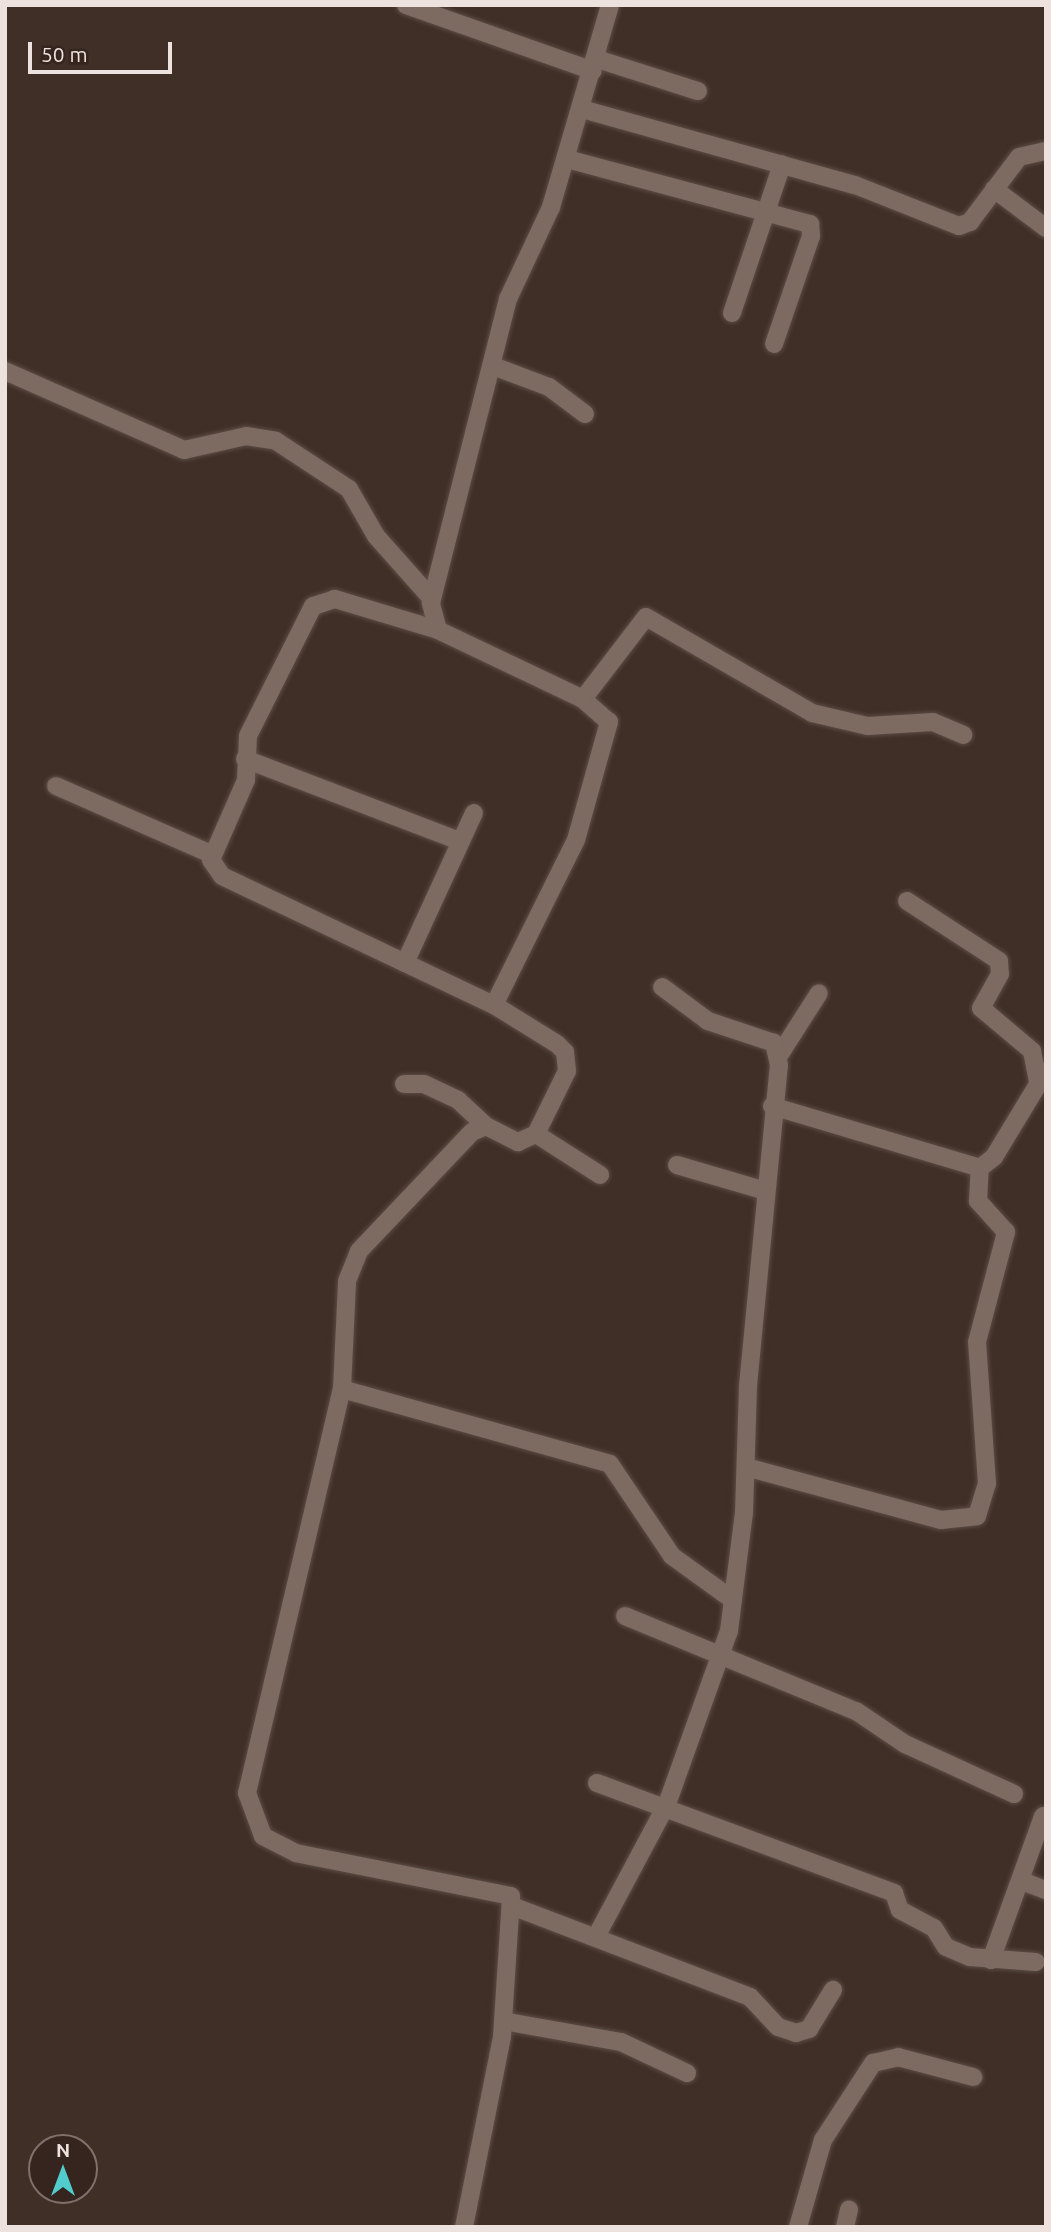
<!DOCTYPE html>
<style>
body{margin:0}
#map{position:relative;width:1051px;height:2232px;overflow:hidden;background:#402f27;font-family:Ubuntu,sans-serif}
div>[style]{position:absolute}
.roads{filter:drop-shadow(0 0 2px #5a4c45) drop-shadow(0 0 2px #5a4c45)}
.street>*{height:18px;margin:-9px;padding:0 9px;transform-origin:9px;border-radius:9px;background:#7d6a61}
.secondary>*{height:18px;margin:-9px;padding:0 9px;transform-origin:9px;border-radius:9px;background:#7d6a61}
span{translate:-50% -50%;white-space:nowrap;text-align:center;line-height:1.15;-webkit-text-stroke:7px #35251e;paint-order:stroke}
.frame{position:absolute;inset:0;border:7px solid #ede2dd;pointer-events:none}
.north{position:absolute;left:28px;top:2134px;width:70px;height:70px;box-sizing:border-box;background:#35251e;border:2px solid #7f716a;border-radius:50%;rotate:0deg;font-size:19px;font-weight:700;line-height:28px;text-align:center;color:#ede2dd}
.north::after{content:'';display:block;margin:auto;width:24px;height:32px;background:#52cdcd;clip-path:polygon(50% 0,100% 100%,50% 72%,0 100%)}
.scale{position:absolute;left:28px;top:42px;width:144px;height:32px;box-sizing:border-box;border:4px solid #ede2dd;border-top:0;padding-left:9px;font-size:21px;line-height:24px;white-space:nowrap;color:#ede2dd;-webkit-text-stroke:5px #35251e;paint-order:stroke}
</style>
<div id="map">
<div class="roads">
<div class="street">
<div style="left:406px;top:5px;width:198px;rotate:19.4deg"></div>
<div style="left:597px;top:59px;width:106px;rotate:17.6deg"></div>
<div style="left:582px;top:109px;width:283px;rotate:15.6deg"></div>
<div style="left:855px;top:185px;width:112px;rotate:21.5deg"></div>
<div style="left:959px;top:226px;width:12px;rotate:-20deg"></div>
<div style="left:970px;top:222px;width:81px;rotate:-53deg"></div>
<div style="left:1019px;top:157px;width:28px;rotate:-13deg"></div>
<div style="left:567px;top:159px;width:252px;rotate:15deg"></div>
<div style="left:810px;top:224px;width:12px;rotate:85deg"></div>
<div style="left:811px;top:236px;width:114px;rotate:108.9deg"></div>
<div style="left:994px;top:189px;width:65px;rotate:36.9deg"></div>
<div style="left:732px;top:313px;width:157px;rotate:-71.4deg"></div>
<div style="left:493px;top:366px;width:60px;rotate:20.6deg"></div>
<div style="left:549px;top:387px;width:45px;rotate:36.9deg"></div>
<div style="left:5px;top:371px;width:196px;rotate:23.8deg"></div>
<div style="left:184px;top:450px;width:64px;rotate:-12.7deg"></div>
<div style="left:246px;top:436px;width:30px;rotate:9deg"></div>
<div style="left:276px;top:441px;width:87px;rotate:33.3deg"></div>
<div style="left:349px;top:489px;width:54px;rotate:60.1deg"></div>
<div style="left:376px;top:536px;width:84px;rotate:48.4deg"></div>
<div style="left:438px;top:630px;width:108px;rotate:-163.2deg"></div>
<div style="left:335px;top:599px;width:23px;rotate:162deg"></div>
<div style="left:313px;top:606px;width:145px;rotate:116.6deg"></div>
<div style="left:248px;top:736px;width:44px;rotate:92.6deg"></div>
<div style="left:246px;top:780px;width:87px;rotate:113.6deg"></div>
<div style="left:211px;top:860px;width:19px;rotate:55deg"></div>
<div style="left:222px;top:876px;width:301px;rotate:25.4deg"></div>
<div style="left:583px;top:699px;width:103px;rotate:-52.5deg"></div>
<div style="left:646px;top:617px;width:192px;rotate:30deg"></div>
<div style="left:812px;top:713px;width:57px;rotate:13.1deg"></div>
<div style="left:868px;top:726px;width:65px;rotate:-3.5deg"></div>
<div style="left:933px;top:722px;width:33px;rotate:23deg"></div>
<div style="left:245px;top:759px;width:230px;rotate:20.9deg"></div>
<div style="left:56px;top:786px;width:169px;rotate:23.7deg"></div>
<div style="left:907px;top:901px;width:110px;rotate:33.1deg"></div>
<div style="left:999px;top:961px;width:13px;rotate:86deg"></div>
<div style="left:1000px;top:974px;width:39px;rotate:119deg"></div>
<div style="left:981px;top:1008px;width:67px;rotate:40.1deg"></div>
<div style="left:1032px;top:1051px;width:33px;rotate:79deg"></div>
<div style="left:405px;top:963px;width:165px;rotate:-65.3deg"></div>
<div style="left:780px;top:1054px;width:72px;rotate:-57.4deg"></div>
<div style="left:404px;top:1084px;width:20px"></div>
<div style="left:424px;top:1084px;width:38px;rotate:25deg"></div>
<div style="left:458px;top:1100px;width:38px;rotate:43deg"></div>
<div style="left:772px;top:1106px;width:217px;rotate:16.6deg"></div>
<div style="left:980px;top:1168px;width:18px;rotate:-38deg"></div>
<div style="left:994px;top:1157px;width:100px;rotate:-58.8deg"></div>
<div style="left:536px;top:1134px;width:76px;rotate:32.6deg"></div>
<div style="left:677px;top:1165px;width:93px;rotate:16.3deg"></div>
<div style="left:342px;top:1389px;width:278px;rotate:15.6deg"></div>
<div style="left:610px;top:1464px;width:111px;rotate:56deg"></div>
<div style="left:672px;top:1556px;width:75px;rotate:35.8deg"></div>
<div style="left:746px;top:1467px;width:202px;rotate:15.2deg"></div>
<div style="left:941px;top:1520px;width:36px;rotate:-6deg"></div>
<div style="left:977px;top:1516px;width:34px;rotate:-73deg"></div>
<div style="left:987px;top:1484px;width:142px;rotate:-94deg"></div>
<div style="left:977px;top:1342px;width:114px;rotate:-75.2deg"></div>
<div style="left:1006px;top:1232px;width:42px;rotate:-132.1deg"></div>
<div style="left:978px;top:1201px;width:33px;rotate:-87deg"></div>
<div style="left:625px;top:1616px;width:250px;rotate:22.4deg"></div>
<div style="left:856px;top:1711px;width:59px;rotate:34deg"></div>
<div style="left:905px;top:1744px;width:120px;rotate:24.6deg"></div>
<div style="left:597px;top:1783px;width:317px;rotate:20.3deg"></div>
<div style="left:894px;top:1893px;width:18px;rotate:71deg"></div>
<div style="left:900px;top:1910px;width:38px;rotate:28deg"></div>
<div style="left:934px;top:1928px;width:22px;rotate:58deg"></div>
<div style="left:946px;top:1947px;width:26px;rotate:23deg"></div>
<div style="left:970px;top:1957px;width:66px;rotate:4.3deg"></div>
<div style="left:1022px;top:1881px;width:26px;rotate:21deg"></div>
<div style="left:512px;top:1906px;width:255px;rotate:20.9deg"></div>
<div style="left:750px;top:1997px;width:41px;rotate:47deg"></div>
<div style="left:778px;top:2027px;width:19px;rotate:18deg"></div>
<div style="left:796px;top:2033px;width:14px;rotate:-17deg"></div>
<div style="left:809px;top:2029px;width:46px;rotate:-58.4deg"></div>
<div style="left:597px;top:1935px;width:149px;rotate:-61.9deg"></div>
<div style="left:667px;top:1804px;width:184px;rotate:-70.3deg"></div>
<div style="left:729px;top:1631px;width:119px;rotate:-82.8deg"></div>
<div style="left:744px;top:1513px;width:127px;rotate:-88.2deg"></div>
<div style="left:748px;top:1386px;width:322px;rotate:-84.5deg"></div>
<div style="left:779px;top:1065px;width:23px;rotate:-103deg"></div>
<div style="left:774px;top:1043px;width:70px;rotate:-161.6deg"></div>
<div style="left:708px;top:1021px;width:57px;rotate:-143.5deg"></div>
<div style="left:991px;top:1960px;width:153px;rotate:-70.1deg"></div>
<div style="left:503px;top:2021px;width:120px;rotate:10.1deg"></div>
<div style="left:621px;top:2042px;width:73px;rotate:25.2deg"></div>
<div style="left:798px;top:2227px;width:91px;rotate:-74deg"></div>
<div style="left:823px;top:2140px;width:92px;rotate:-57deg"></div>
<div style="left:873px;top:2063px;width:26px;rotate:-13deg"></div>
<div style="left:898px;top:2057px;width:78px;rotate:14.9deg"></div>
<div style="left:845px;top:2227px;width:18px;rotate:-77deg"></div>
</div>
<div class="secondary">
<div style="left:464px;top:2227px;width:194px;rotate:-78.7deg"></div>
<div style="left:502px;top:2037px;width:141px;rotate:-86.3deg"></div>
<div style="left:511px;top:1896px;width:219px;rotate:-168.7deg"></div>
<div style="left:296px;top:1853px;width:37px;rotate:-153deg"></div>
<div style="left:263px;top:1836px;width:46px;rotate:-110.4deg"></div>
<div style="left:247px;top:1793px;width:415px;rotate:-76.8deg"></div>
<div style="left:342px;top:1389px;width:108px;rotate:-87.3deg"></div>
<div style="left:347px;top:1281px;width:32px;rotate:-68deg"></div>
<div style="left:359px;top:1251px;width:164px;rotate:-46.5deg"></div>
<div style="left:472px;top:1132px;width:15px;rotate:-23deg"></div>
<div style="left:486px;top:1126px;width:36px;rotate:27deg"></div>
<div style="left:518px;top:1142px;width:20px;rotate:-24deg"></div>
<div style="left:536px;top:1134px;width:70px;rotate:-63.8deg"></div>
<div style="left:567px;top:1071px;width:19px;rotate:-96deg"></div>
<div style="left:565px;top:1052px;width:11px;rotate:-135deg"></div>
<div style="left:557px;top:1044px;width:74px;rotate:-148.2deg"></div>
<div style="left:494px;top:1005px;width:184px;rotate:-63.6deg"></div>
<div style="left:576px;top:840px;width:123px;rotate:-74.4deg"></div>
<div style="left:609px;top:722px;width:35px;rotate:-139deg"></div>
<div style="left:583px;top:699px;width:161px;rotate:-154.6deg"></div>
<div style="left:438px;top:630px;width:28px;rotate:-105deg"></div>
<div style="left:431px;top:603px;width:314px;rotate:-75.8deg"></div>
<div style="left:508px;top:299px;width:102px;rotate:-64.9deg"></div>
<div style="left:551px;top:207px;width:210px;rotate:-73.7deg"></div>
</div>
</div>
<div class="frame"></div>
<div class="north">N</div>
<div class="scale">50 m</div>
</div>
